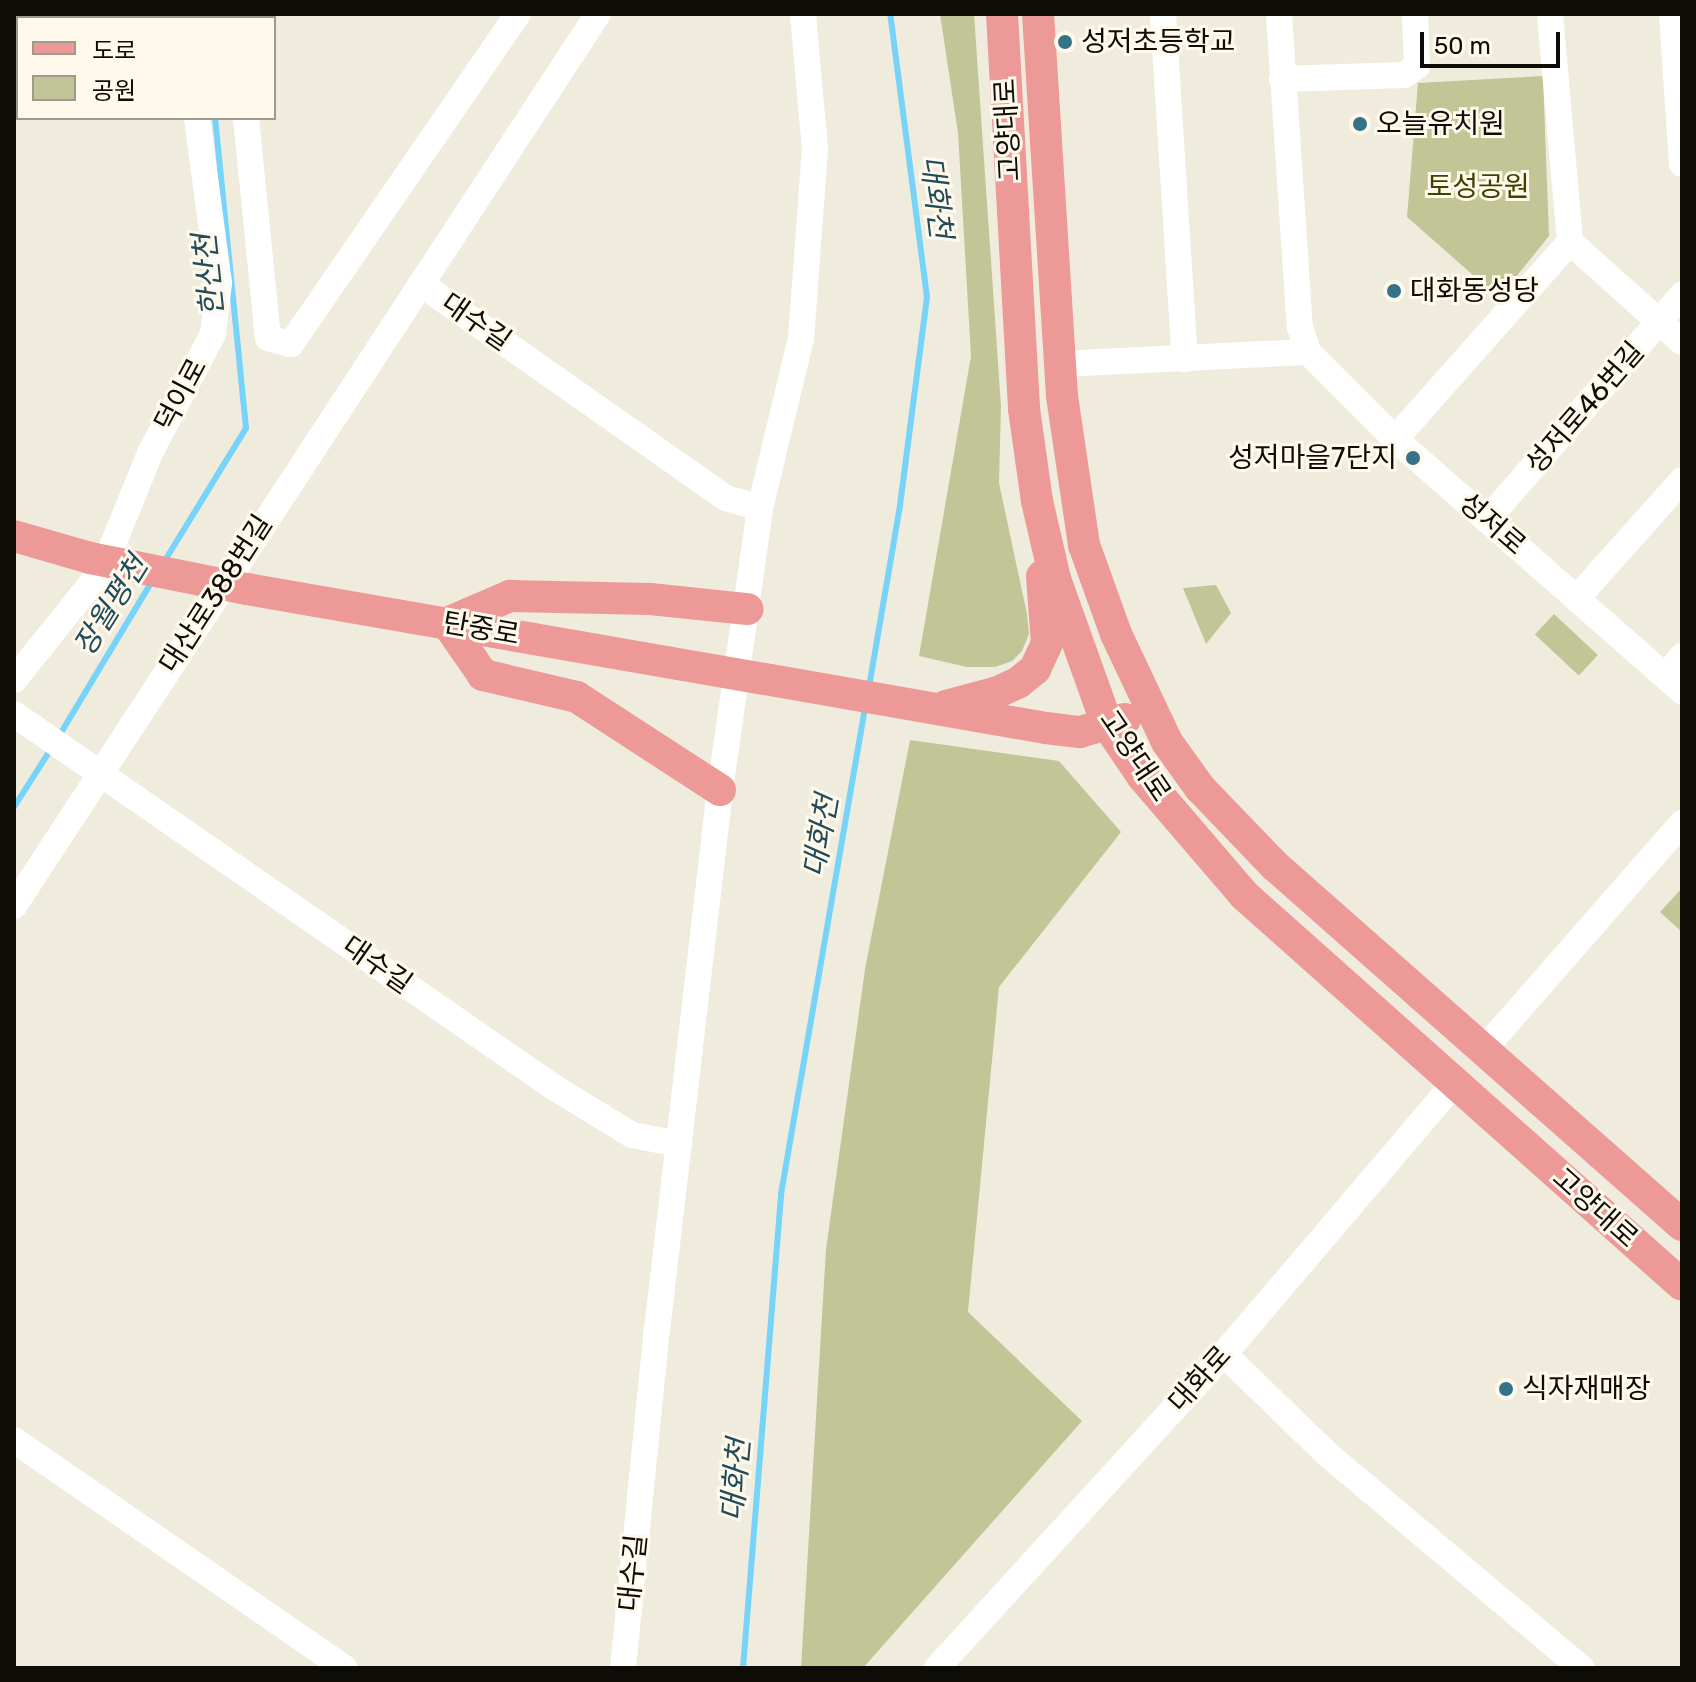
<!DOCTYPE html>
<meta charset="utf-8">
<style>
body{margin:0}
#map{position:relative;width:1696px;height:1682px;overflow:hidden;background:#f0ecdd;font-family:Rubik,"Noto Sans KR",sans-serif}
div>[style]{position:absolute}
.green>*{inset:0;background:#c2c697;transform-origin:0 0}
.stream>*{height:6px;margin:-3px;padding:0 3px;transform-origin:3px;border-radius:3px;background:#77d3f9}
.minor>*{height:26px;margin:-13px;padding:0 13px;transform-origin:13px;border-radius:13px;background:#fff}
.major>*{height:32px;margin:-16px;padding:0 16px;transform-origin:16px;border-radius:16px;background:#ec9997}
.dots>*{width:22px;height:22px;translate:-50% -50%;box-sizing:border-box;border:4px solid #fef9ea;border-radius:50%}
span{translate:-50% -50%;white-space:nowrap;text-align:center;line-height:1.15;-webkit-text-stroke:6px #fef9ea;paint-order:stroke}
.poi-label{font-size:28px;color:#0d0c07}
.left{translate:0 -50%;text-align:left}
.right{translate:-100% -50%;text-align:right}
.street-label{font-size:28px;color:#0d0c07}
.park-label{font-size:28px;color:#3f4101}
.water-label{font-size:30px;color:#224b5b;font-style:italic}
.frame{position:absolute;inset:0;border:16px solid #0d0c07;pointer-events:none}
.legend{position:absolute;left:16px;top:16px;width:260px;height:104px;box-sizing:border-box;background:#fef9ea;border:2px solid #9e9a8f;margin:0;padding:10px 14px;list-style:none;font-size:24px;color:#0d0c07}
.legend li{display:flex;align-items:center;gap:16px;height:40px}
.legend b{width:40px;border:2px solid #9e9a8f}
.scale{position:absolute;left:1420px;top:32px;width:140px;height:36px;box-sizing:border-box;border:4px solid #0d0c07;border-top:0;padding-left:10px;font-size:24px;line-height:28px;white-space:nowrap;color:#0d0c07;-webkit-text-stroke:6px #fef9ea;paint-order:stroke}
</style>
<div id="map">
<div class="green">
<div style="clip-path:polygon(940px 14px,974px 14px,1001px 406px,999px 483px,1027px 614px,1029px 634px,1022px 651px,1012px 661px,995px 667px,967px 667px,919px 656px,971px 356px,958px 133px)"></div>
<div style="clip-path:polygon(1543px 76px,1549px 236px,1499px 298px,1407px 217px,1418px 83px)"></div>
<div style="clip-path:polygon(1216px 585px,1231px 613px,1206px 644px,1183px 588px)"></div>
<div style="left:1554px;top:614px;width:60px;height:28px;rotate:43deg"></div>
<div style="clip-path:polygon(910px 740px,1059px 761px,1121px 832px,999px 987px,968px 1312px,1082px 1421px,863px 1668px,801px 1668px,826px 1249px,865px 969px)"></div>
<div style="clip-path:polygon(1682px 888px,1682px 932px,1660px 912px)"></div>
</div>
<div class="stream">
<div style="left:204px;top:14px;width:4px;rotate:90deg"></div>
<div style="left:164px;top:562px;width:157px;rotate:-58.5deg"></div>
<div style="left:246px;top:428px;width:312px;rotate:-95.7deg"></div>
<div style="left:869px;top:687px;width:185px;rotate:-80.3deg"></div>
<div style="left:900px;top:505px;width:210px;rotate:-82.6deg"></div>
<div style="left:927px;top:297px;width:285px;rotate:-97.4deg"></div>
<div style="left:59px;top:736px;width:181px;rotate:-59deg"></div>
<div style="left:14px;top:807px;width:69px;rotate:-57.5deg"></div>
<div style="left:743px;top:1668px;width:476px;rotate:-85.4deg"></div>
<div style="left:781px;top:1194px;width:495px;rotate:-80.2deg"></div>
</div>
<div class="minor">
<div style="left:183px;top:14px;width:4px;rotate:90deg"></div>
<div style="left:232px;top:14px;width:4px;rotate:76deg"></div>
<div style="left:1163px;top:14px;width:346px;rotate:86.4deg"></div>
<div style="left:1279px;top:14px;width:314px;rotate:86.2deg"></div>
<div style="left:1300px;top:327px;width:26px;rotate:72deg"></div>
<div style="left:1308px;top:352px;width:123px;rotate:45deg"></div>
<div style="left:1395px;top:439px;width:382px;rotate:41.3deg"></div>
<div style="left:1672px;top:14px;width:150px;rotate:86.2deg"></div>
<div style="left:1282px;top:79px;width:122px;rotate:-1.9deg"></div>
<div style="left:1404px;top:75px;width:16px;rotate:-35deg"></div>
<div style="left:1417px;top:66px;width:52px;rotate:-92.2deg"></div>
<div style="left:246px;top:118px;width:221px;rotate:84.3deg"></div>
<div style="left:268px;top:338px;width:24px;rotate:15deg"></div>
<div style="left:291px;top:344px;width:401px;rotate:-55.5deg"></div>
<div style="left:1570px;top:242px;width:150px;rotate:41.8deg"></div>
<div style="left:421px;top:284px;width:373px;rotate:35.1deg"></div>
<div style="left:726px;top:498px;width:35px;rotate:16deg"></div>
<div style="left:1060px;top:364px;width:248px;rotate:-2.8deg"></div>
<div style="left:1395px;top:439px;width:264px;rotate:-48.4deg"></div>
<div style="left:1570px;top:242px;width:229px;rotate:-95deg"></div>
<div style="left:1487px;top:520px;width:298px;rotate:-49.1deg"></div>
<div style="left:1577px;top:598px;width:158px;rotate:-48.3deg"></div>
<div style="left:1666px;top:676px;width:26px;rotate:-51deg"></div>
<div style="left:14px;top:680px;width:142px;rotate:-51.3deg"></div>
<div style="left:103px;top:569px;width:127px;rotate:-67.9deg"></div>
<div style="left:151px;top:451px;width:132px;rotate:-62.1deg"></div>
<div style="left:213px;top:334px;width:51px;rotate:-83.3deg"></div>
<div style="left:219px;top:283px;width:166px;rotate:-97.6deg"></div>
<div style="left:14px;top:714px;width:658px;rotate:34.66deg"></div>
<div style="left:555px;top:1088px;width:90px;rotate:31.4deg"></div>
<div style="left:632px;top:1135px;width:48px;rotate:10.8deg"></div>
<div style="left:14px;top:906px;width:1066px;rotate:-56.79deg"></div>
<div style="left:1485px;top:1048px;width:299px;rotate:-48.8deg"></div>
<div style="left:1224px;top:1354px;width:142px;rotate:44.1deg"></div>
<div style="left:1326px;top:1453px;width:334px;rotate:40.1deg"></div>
<div style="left:14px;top:1440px;width:401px;rotate:34.6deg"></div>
<div style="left:623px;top:1668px;width:340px;rotate:-84.3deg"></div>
<div style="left:657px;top:1330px;width:544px;rotate:-83.35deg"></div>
<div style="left:720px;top:790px;width:285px;rotate:-81.9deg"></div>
<div style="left:760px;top:508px;width:174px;rotate:-76.4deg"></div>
<div style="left:801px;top:339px;width:191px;rotate:-85.8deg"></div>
<div style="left:815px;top:149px;width:136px;rotate:-95.1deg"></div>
<div style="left:937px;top:1668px;width:425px;rotate:-47.6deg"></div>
<div style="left:1224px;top:1354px;width:356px;rotate:-49.6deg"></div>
</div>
<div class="major">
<div style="left:1002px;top:14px;width:396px;rotate:86.8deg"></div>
<div style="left:1024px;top:409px;width:93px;rotate:82deg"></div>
<div style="left:1037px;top:501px;width:80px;rotate:77deg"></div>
<div style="left:1055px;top:579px;width:154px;rotate:70.3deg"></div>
<div style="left:1107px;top:724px;width:64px;rotate:55.8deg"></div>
<div style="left:1143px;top:777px;width:155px;rotate:49.4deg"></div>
<div style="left:1244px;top:895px;width:586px;rotate:41.68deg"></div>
<div style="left:1038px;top:14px;width:383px;rotate:86.4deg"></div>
<div style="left:1062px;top:396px;width:151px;rotate:81.6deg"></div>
<div style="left:1084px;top:545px;width:95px;rotate:70.2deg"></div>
<div style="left:1116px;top:634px;width:119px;rotate:64.7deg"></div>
<div style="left:1167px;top:742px;width:57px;rotate:54.3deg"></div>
<div style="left:1200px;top:788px;width:107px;rotate:46.1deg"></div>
<div style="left:1274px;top:865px;width:544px;rotate:41.42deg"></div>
<div style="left:14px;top:536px;width:79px;rotate:16.1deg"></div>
<div style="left:90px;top:558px;width:160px;rotate:11.2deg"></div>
<div style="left:247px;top:589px;width:811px;rotate:9.87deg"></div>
<div style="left:1046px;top:728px;width:34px;rotate:7deg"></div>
<div style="left:1080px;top:732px;width:47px;rotate:-16.1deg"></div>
<div style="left:946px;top:706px;width:54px;rotate:-15.1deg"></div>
<div style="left:998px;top:692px;width:23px;rotate:-25deg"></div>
<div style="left:1019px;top:682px;width:21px;rotate:-39deg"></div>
<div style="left:1035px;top:669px;width:29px;rotate:-65deg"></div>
<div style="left:1047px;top:643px;width:67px;rotate:-94.3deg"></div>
<div style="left:720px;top:790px;width:171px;rotate:-147deg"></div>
<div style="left:577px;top:697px;width:97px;rotate:-166.8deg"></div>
<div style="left:483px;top:675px;width:63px;rotate:-124.7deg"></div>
<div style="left:447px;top:623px;width:69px;rotate:-23.2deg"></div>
<div style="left:510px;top:596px;width:140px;rotate:1.2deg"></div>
<div style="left:650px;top:599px;width:98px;rotate:5.9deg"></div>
</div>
<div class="dots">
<div style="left:1065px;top:42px;background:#357389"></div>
<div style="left:1360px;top:124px;background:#357389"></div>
<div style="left:1394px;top:291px;background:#357389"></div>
<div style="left:1413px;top:458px;background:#357389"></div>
<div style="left:1506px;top:1389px;background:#357389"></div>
</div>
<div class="poi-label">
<span class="left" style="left:1081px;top:42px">성저초등학교</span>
<span class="left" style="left:1376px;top:124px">오늘유치원</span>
<span class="left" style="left:1410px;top:291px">대화동성당</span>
<span class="right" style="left:1397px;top:458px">성저마을7단지</span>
<span class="left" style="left:1522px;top:1389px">식자재매장</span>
</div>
<div class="street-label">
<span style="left:1008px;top:130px;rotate:-93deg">고양대로</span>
<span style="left:476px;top:322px;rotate:35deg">대수길</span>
<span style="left:181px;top:395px;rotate:-62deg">덕이로</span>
<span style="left:1585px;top:408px;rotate:-49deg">성저로46번길</span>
<span style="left:1492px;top:524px;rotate:41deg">성저로</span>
<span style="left:216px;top:594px;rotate:-57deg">대산로388번길</span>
<span style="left:481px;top:629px;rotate:10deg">탄중로</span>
<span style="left:1135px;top:756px;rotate:56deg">고양대로</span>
<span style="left:377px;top:965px;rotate:35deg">대수길</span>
<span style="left:1595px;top:1208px;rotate:42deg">고양대로</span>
<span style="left:1200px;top:1379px;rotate:-48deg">대화로</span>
<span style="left:633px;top:1573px;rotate:-84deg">대수길</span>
</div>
<div class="park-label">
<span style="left:1478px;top:187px">토성공원</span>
</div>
<div class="water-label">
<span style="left:936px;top:197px;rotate:83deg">대화천</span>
<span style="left:209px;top:275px;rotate:-96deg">한산천</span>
<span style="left:111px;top:606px;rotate:-58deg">장월평천</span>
<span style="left:821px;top:836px;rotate:-80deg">대화천</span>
<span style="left:736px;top:1480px;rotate:-85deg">대화천</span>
</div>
<div class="frame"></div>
<ul class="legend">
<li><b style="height:10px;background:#ec9997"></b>도로</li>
<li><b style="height:22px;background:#c2c697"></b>공원</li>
</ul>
<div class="scale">50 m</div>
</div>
